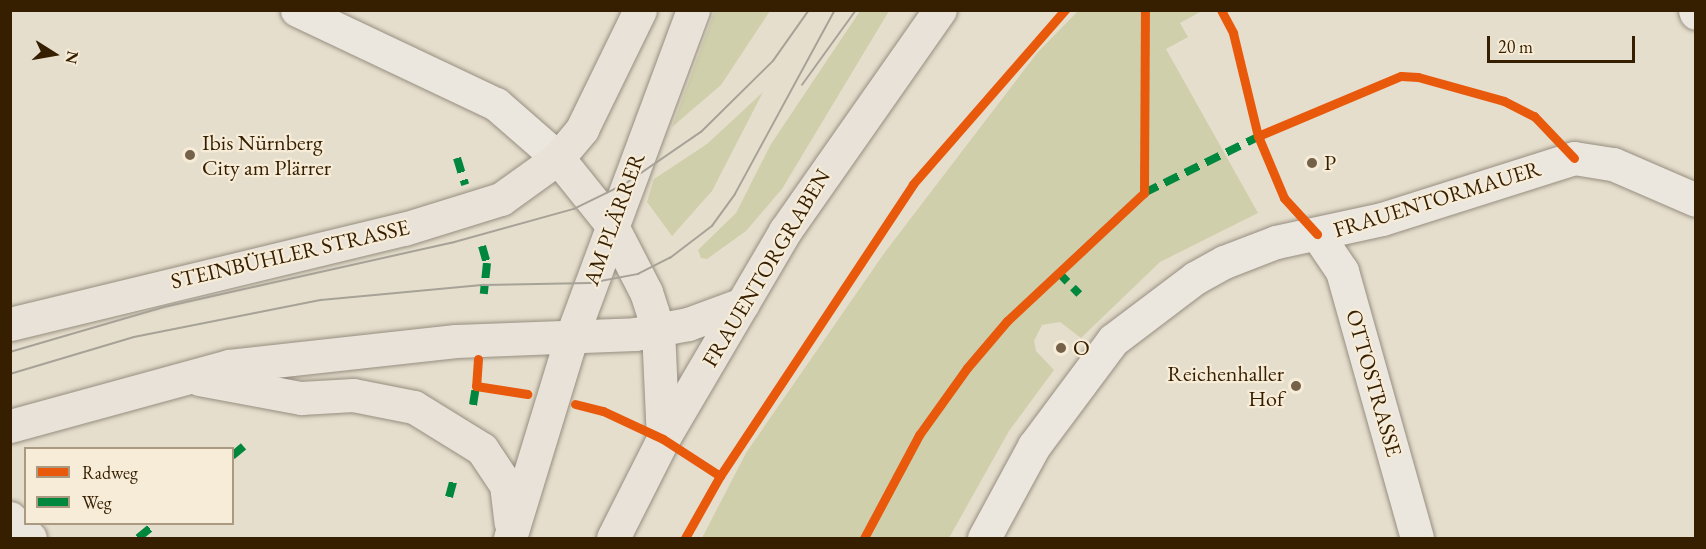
<!DOCTYPE html>
<meta charset="utf-8">
<style>
body{margin:0}
#map{position:relative;width:1706px;height:549px;overflow:hidden;background:#e6decc;font-family:"EB Garamond",serif}
div>[style]{position:absolute}
.green>*{inset:0;background:#cfcfac}
.roads{filter:drop-shadow(0 0 2px #968e80) drop-shadow(0 0 2px #968e80)}
.minor>*{height:33px;margin:-16.5px;padding:0 16.5px;transform-origin:16.5px;border-radius:16.5px;background:#ebe6de}
.major>*{height:33px;margin:-16.5px;padding:0 16.5px;transform-origin:16.5px;border-radius:16.5px;background:#e8e2d8}
.tram>*{height:1.5px;margin:-0.75px;padding:0 0.75px;transform-origin:0.75px;border-radius:0.75px;background:#a7a297}
.quiet>*{height:8px;margin-top:-4px;transform-origin:0;background:repeating-linear-gradient(90deg,#00873e 0 15px,transparent 0 23px)}
.cycleway>*{height:9px;margin:-4.5px;padding:0 4.5px;transform-origin:4.5px;border-radius:4.5px;background:#e8590c}
.dots>*{width:16px;height:16px;translate:-50% -50%;box-sizing:border-box;border:3px solid #f6ecd7;border-radius:50%}
span{translate:-50% -50%;white-space:nowrap;text-align:center;line-height:1.15;-webkit-text-stroke:4.5px #f6ecd7;paint-order:stroke}
.poi-label{font-size:22px;color:#361e00}
.left{translate:0 -50%;text-align:left}
.right{translate:-100% -50%;text-align:right}
.street-label{font-size:22px;color:#361e00}
.frame{position:absolute;inset:0;border:12px solid #361e00;pointer-events:none}
.legend{position:absolute;left:24px;top:447px;width:210px;height:78px;box-sizing:border-box;background:#f6ecd7;border:2px solid #a99a81;margin:0;padding:8px 10px;list-style:none;font-size:18px;color:#361e00}
.legend li{display:flex;align-items:center;gap:12px;height:30px}
.legend b{width:30px;border:2px solid #a99a81}
.north{position:absolute;left:24px;top:24px;width:60px;height:60px;-webkit-text-stroke:4px #f6ecd7;paint-order:stroke;rotate:101deg;font-size:16px;font-weight:700;line-height:24px;text-align:center;color:#361e00}
.north::after{content:'';display:block;margin:auto;width:21px;height:27px;background:#361e00;clip-path:polygon(50% 0,100% 100%,50% 72%,0 100%)}
.scale{position:absolute;left:1487px;top:36px;width:148px;height:27px;box-sizing:border-box;border:3px solid #361e00;border-top:0;padding-left:8px;font-size:18px;line-height:21px;white-space:nowrap;color:#361e00;-webkit-text-stroke:4px #f6ecd7;paint-order:stroke}
</style>
<div id="map">
<div class="green">
<div style="clip-path:polygon(715px 10px,770px 11px,721px 85px,672px 127px)"></div>
<div style="clip-path:polygon(860px 11px,889px 11px,782px 189px,746px 231px,707px 259px,701px 258px,698px 250px,736px 213px,771px 144px)"></div>
<div style="clip-path:polygon(1078px 11px,1202px 11px,1180px 23px,1188px 37px,1166px 49px,1258px 213px,1160px 262px,1081px 338px,1060px 322px,1042px 325px,1034px 341px,1036px 351px,1054px 370px,1009px 431px,949px 538px,702px 538px,746px 453px,885px 252px,1037px 53px)"></div>
<div style="clip-path:polygon(763px 92px,712px 191px,672px 236px,647px 202px,654px 179px,707px 144px)"></div>
</div>
<div class="roads">
<div class="minor">
<div style="left:297px;top:10px;width:220px;rotate:25.3deg"></div>
<div style="left:496px;top:104px;width:82px;rotate:41.1deg"></div>
<div style="left:1695px;top:10px;width:3px;rotate:72deg"></div>
<div style="left:1317px;top:234px;width:45px;rotate:56deg"></div>
<div style="left:1342px;top:271px;width:277px;rotate:74.3deg"></div>
<div style="left:10px;top:518px;width:28px;rotate:45deg"></div>
<div style="left:984px;top:538px;width:105px;rotate:-61.5deg"></div>
<div style="left:1034px;top:446px;width:132px;rotate:-53.3deg"></div>
<div style="left:1113px;top:340px;width:103px;rotate:-37.1deg"></div>
<div style="left:1195px;top:278px;width:33px;rotate:-29deg"></div>
<div style="left:1224px;top:262px;width:56px;rotate:-21deg"></div>
<div style="left:1276px;top:242px;width:108px;rotate:-12.2deg"></div>
<div style="left:1382px;top:219px;width:201px;rotate:-17.6deg"></div>
<div style="left:1574px;top:158px;width:39px;rotate:9deg"></div>
<div style="left:1613px;top:164px;width:90px;rotate:23.4deg"></div>
</div>
<div class="major">
<div style="left:558px;top:158px;width:85px;rotate:51.2deg"></div>
<div style="left:611px;top:224px;width:76px;rotate:62.8deg"></div>
<div style="left:646px;top:292px;width:40px;rotate:72deg"></div>
<div style="left:658px;top:330px;width:109px;rotate:87.4deg"></div>
<div style="left:10px;top:324px;width:405px;rotate:-13.6deg"></div>
<div style="left:404px;top:229px;width:102px;rotate:-17.2deg"></div>
<div style="left:501px;top:199px;width:70px;rotate:-35.7deg"></div>
<div style="left:558px;top:158px;width:38px;rotate:-50deg"></div>
<div style="left:582px;top:129px;width:132px;rotate:-64deg"></div>
<div style="left:199px;top:379px;width:104px;rotate:10.6deg"></div>
<div style="left:301px;top:398px;width:52px;rotate:-3.3deg"></div>
<div style="left:353px;top:395px;width:62px;rotate:11.1deg"></div>
<div style="left:414px;top:407px;width:80px;rotate:31.7deg"></div>
<div style="left:482px;top:449px;width:43px;rotate:56.3deg"></div>
<div style="left:506px;top:485px;width:38px;rotate:83deg"></div>
<div style="left:10px;top:426px;width:227px;rotate:-15.3deg"></div>
<div style="left:229px;top:366px;width:228px;rotate:-6.3deg"></div>
<div style="left:456px;top:341px;width:179px;rotate:-2.2deg"></div>
<div style="left:635px;top:334px;width:54px;rotate:-10.7deg"></div>
<div style="left:688px;top:324px;width:58px;rotate:-20.3deg"></div>
<div style="left:510px;top:538px;width:209px;rotate:-73deg"></div>
<div style="left:571px;top:338px;width:350px;rotate:-69.6deg"></div>
<div style="left:613px;top:538px;width:111px;rotate:-63.2deg"></div>
<div style="left:663px;top:439px;width:241px;rotate:-59.6deg"></div>
<div style="left:785px;top:231px;width:270px;rotate:-55deg"></div>
</div>
</div>
<div class="tram">
<div style="left:802px;top:85px;width:92px;rotate:-54.2deg"></div>
<div style="left:10px;top:352px;width:160px;rotate:-16.3deg"></div>
<div style="left:164px;top:307px;width:294px;rotate:-12.6deg"></div>
<div style="left:451px;top:243px;width:128px;rotate:-15.5deg"></div>
<div style="left:574px;top:209px;width:57px;rotate:-26.1deg"></div>
<div style="left:625px;top:184px;width:92px;rotate:-34.4deg"></div>
<div style="left:701px;top:132px;width:101px;rotate:-44.6deg"></div>
<div style="left:773px;top:61px;width:62px;rotate:-54.8deg"></div>
<div style="left:10px;top:374px;width:129px;rotate:-16.6deg"></div>
<div style="left:134px;top:337px;width:191px;rotate:-11.2deg"></div>
<div style="left:321px;top:300px;width:164px;rotate:-5.3deg"></div>
<div style="left:484px;top:285px;width:106px;rotate:-1.1deg"></div>
<div style="left:590px;top:283px;width:49px;rotate:-10.6deg"></div>
<div style="left:638px;top:274px;width:36px;rotate:-27deg"></div>
<div style="left:670px;top:258px;width:53px;rotate:-37.3deg"></div>
<div style="left:712px;top:226px;width:39px;rotate:-54deg"></div>
<div style="left:735px;top:194px;width:209px;rotate:-61.5deg"></div>
</div>
<div class="quiet">
<div style="left:457px;top:158px;width:28px;rotate:73deg"></div>
<div style="left:1144px;top:193px;width:131px;rotate:-26.2deg"></div>
<div style="left:482px;top:246px;width:18px;rotate:74deg"></div>
<div style="left:487px;top:263px;width:31px;rotate:96deg"></div>
<div style="left:1057px;top:271px;width:32px;rotate:46deg"></div>
<div style="left:473px;top:405px;width:19px;rotate:-81deg"></div>
<div style="left:232px;top:456px;width:17px;rotate:-40deg"></div>
<div style="left:449px;top:497px;width:20px;rotate:-75deg"></div>
<div style="left:138px;top:538px;width:22px;rotate:-39deg"></div>
</div>
<div class="cycleway">
<div style="left:1221px;top:10px;width:26px;rotate:62deg"></div>
<div style="left:1233px;top:33px;width:106px;rotate:76.4deg"></div>
<div style="left:1258px;top:136px;width:67px;rotate:67.2deg"></div>
<div style="left:1284px;top:198px;width:49px;rotate:47.5deg"></div>
<div style="left:1258px;top:136px;width:155px;rotate:-22.8deg"></div>
<div style="left:1401px;top:76px;width:17px;rotate:3deg"></div>
<div style="left:1418px;top:77px;width:89px;rotate:15.6deg"></div>
<div style="left:1504px;top:101px;width:34px;rotate:27deg"></div>
<div style="left:1534px;top:116px;width:58px;rotate:46.4deg"></div>
<div style="left:478px;top:359px;width:27px;rotate:94deg"></div>
<div style="left:476px;top:386px;width:52px;rotate:8.9deg"></div>
<div style="left:575px;top:404px;width:29px;rotate:14deg"></div>
<div style="left:603px;top:411px;width:66px;rotate:25deg"></div>
<div style="left:663px;top:439px;width:68px;rotate:33deg"></div>
<div style="left:685px;top:538px;width:71px;rotate:-60.6deg"></div>
<div style="left:720px;top:476px;width:350px;rotate:-56.5deg"></div>
<div style="left:913px;top:184px;width:231px;rotate:-48.9deg"></div>
<div style="left:864px;top:538px;width:117px;rotate:-61.9deg"></div>
<div style="left:919px;top:435px;width:82px;rotate:-54.4deg"></div>
<div style="left:967px;top:368px;width:62px;rotate:-49.6deg"></div>
<div style="left:1007px;top:321px;width:187px;rotate:-43.1deg"></div>
<div style="left:1144px;top:193px;width:183px;rotate:-89.7deg"></div>
</div>
<div class="dots">
<div style="left:190px;top:155px;background:#746147"></div>
<div style="left:1312px;top:163px;background:#746147"></div>
<div style="left:1061px;top:348px;background:#746147"></div>
<div style="left:1296px;top:386px;background:#746147"></div>
</div>
<div class="poi-label">
<span class="left" style="left:202px;top:155px">Ibis Nürnberg<br>City am Plärrer</span>
<span class="left" style="left:1324px;top:163px">P</span>
<span class="left" style="left:1073px;top:348px">O</span>
<span class="right" style="left:1284px;top:386px">Reichenhaller<br>Hof</span>
</div>
<div class="street-label">
<span style="left:1437px;top:199px;rotate:-17deg">FRAUENTORMAUER</span>
<span style="left:614px;top:219px;rotate:-70deg">AM PLÄRRER</span>
<span style="left:290px;top:254px;rotate:-13deg">STEINBÜHLER STRASSE</span>
<span style="left:766px;top:268px;rotate:-59deg">FRAUENTORGRABEN</span>
<span style="left:1374px;top:383px;rotate:74deg">OTTOSTRASSE</span>
</div>
<div class="frame"></div>
<ul class="legend">
<li><b style="height:8px;background:#e8590c"></b>Radweg</li>
<li><b style="height:8px;background:#00873e"></b>Weg</li>
</ul>
<div class="north">N</div>
<div class="scale">20 m</div>
</div>
